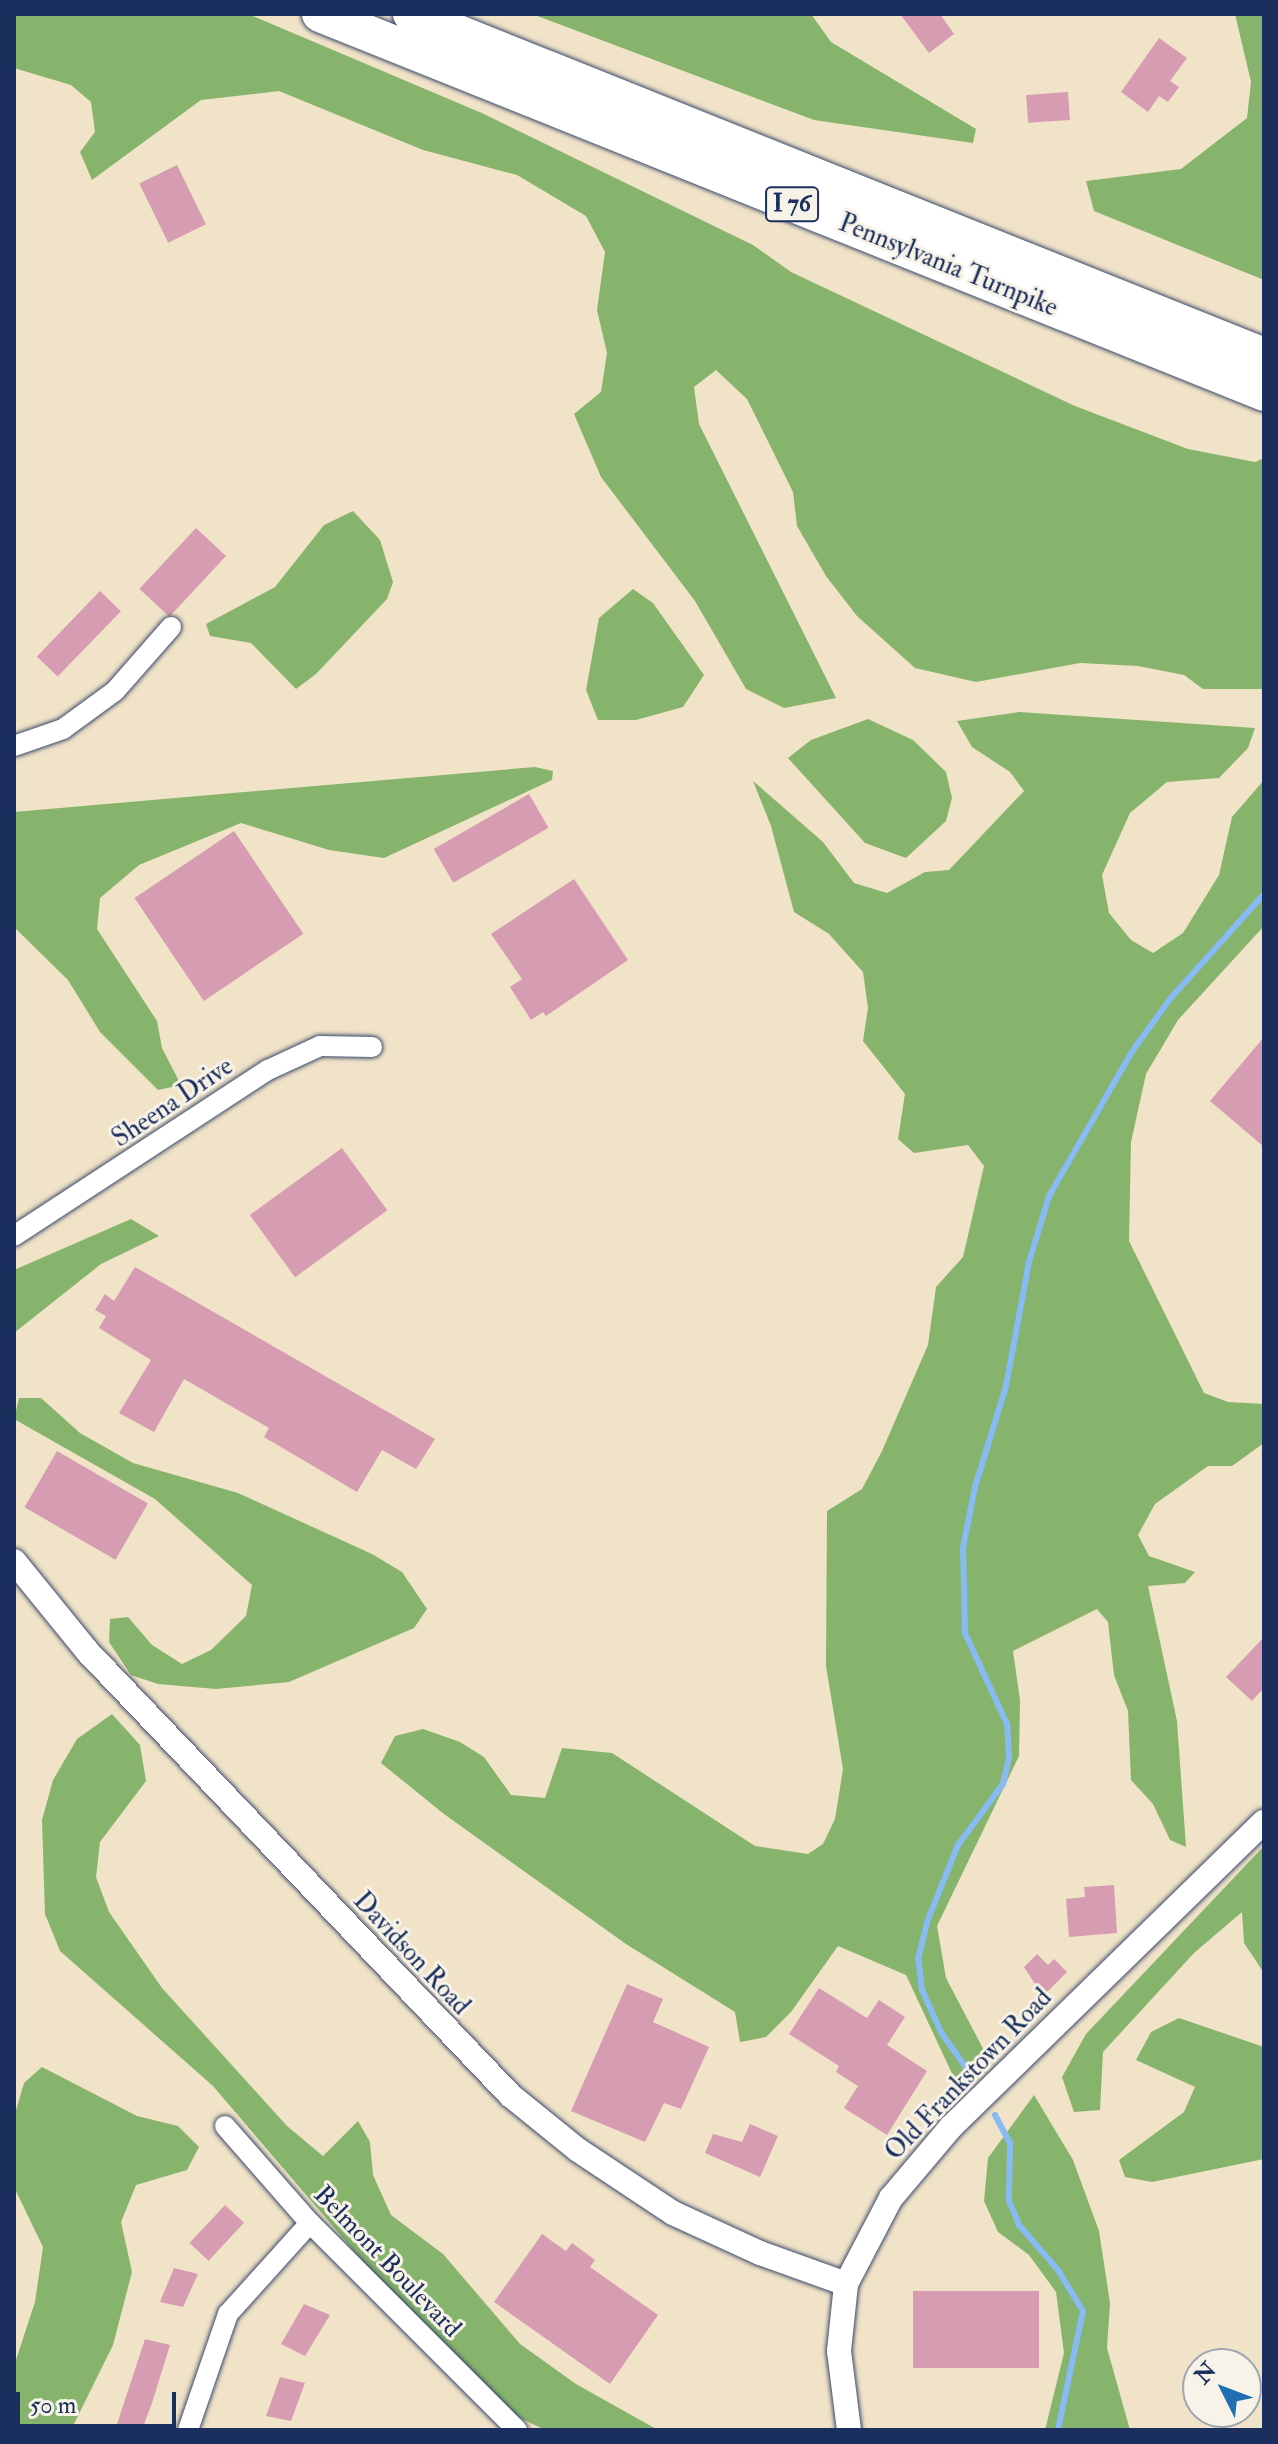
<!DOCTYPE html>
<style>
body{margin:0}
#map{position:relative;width:1278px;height:2444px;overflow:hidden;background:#f1e3c7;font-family:"IM FELL Double Pica",serif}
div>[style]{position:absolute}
.forest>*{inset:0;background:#87b46c}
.stream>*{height:6px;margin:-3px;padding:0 3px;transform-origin:3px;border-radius:3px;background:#88baf4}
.building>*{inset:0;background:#d69db2;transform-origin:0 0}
.roads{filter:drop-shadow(0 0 2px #3b4a6e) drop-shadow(0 0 2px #3b4a6e)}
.minor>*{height:20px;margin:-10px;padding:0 10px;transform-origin:10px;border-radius:10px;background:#fff}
.tertiary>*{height:24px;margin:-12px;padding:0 12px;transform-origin:12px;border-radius:12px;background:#fff}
.motorway>*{height:36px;margin:-18px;padding:0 18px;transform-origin:18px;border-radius:18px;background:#fff}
span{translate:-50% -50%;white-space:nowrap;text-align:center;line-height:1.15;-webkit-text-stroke:6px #f7f3e8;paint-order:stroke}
.shield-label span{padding:2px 6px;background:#f7f3e8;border:2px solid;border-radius:6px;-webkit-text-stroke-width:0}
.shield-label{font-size:24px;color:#1b2f5e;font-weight:700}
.street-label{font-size:26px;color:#1b2f5e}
.frame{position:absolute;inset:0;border:16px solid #1b2f5e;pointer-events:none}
.north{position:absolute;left:1182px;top:2348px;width:80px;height:80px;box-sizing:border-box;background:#f7f3e8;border:2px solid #9fa5b1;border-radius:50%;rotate:312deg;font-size:22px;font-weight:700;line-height:32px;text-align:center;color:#1b2f5e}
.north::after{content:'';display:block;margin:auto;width:28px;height:36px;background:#1f6fb2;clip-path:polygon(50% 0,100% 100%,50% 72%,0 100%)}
.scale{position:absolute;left:16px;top:2392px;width:160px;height:36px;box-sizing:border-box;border:4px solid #1b2f5e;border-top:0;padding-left:10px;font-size:24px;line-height:28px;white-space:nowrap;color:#1b2f5e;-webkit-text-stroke:6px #f7f3e8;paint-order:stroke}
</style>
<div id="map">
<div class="forest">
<div style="clip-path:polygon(14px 14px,248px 14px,484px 114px,753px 245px,791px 272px,1075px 406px,1188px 449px,1255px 462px,1264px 458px,1264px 689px,1203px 689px,1184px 675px,1138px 666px,1080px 663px,976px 682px,915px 668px,857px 616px,826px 576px,797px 526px,793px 492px,747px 399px,716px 370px,694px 387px,699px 424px,836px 698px,784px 708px,746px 689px,695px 601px,601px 477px,574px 414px,601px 392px,607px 353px,597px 310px,605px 252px,586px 216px,517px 175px,423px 150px,279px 91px,201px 100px,92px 180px,80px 152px,95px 132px,91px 102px,71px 85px,14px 68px)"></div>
<div style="clip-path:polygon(532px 14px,811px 14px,831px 42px,976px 129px,973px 143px,814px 120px)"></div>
<div style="clip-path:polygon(1235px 14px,1264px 14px,1264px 280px,1094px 211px,1086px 181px,1181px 169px,1247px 118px,1251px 82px)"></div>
<div style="clip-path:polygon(353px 511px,380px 540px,393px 582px,387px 599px,316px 674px,296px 689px,251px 643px,210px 636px,206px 624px,275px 587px,324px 525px)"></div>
<div style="clip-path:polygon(633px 589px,653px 603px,704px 675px,683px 707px,636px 720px,598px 720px,586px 690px,599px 618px)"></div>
<div style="clip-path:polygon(1019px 712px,1255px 728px,1248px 748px,1219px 778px,1167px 782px,1130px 813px,1102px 875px,1109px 913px,1131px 940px,1153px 953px,1183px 933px,1219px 875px,1232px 817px,1264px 780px,1264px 926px,1178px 1020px,1146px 1074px,1131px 1142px,1129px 1241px,1204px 1393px,1228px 1402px,1264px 1404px,1264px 1443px,1232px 1466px,1208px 1466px,1155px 1504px,1138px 1535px,1149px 1556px,1195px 1572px,1185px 1583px,1148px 1586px,1177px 1721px,1186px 1847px,1170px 1840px,1153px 1804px,1131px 1780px,1128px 1711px,1114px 1675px,1108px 1622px,1097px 1609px,1013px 1651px,1020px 1700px,1019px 1756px,937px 1926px,946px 1978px,988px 2058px,956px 2082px,906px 1975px,838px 1946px,791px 2012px,766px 2037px,740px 2042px,735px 2012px,626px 1944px,444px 1814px,381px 1763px,395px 1736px,423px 1729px,460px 1742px,484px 1757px,511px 1795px,545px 1798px,562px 1748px,612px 1753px,755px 1846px,808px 1854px,823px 1844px,835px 1819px,843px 1769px,826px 1666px,827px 1511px,862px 1489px,882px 1451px,928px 1345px,936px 1287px,963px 1257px,984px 1166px,968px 1145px,914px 1153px,898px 1139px,905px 1094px,863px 1041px,868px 1008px,863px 972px,829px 934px,794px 912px,771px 826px,753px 781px,823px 842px,854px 883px,887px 893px,925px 872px,949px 870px,1024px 791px,1010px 772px,972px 747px,957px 721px)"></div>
<div style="clip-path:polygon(868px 719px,913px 740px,946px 772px,952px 798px,946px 821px,906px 858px,865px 843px,788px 758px,811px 740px)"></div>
<div style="clip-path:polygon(535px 767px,553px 771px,552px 780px,384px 858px,329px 850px,241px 823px,139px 865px,100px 898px,97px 929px,157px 1021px,162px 1048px,181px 1085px,158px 1090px,100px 1032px,68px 980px,14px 927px,14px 812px)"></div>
<div style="clip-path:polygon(131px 1219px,159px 1236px,101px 1264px,14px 1333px,14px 1270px)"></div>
<div style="clip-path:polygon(19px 1398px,41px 1398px,80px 1433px,133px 1463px,238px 1493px,372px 1554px,402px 1572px,427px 1609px,414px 1628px,289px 1682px,216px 1689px,158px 1684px,131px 1675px,109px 1642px,110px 1619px,128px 1617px,152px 1645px,182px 1664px,211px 1650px,246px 1616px,252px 1585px,155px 1499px,14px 1419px)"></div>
<div style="clip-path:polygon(112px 1714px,140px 1745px,146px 1781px,100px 1842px,96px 1877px,109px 1912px,162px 1988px,287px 2126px,323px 2156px,358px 2121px,370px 2142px,373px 2175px,391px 2215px,443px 2254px,520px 2344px,576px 2384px,658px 2430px,545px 2430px,516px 2416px,378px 2279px,213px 2086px,60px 1951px,45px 1914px,42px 1820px,53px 1780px,77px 1739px)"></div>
<div style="clip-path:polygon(1264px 1846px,1264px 1973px,1244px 1943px,1242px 1912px,1194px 1953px,1103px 2052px,1100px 2110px,1074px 2112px,1062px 2077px,1086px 2034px)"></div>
<div style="clip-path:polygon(1179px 2018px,1264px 2047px,1264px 2159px,1152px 2182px,1125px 2177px,1119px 2160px,1184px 2112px,1195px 2087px,1136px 2060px,1151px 2032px)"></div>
<div style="clip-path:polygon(42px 2067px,137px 2116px,178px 2126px,199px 2147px,187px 2170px,136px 2185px,121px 2222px,132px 2272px,113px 2345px,71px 2430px,14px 2430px,14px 2366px,35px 2302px,43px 2247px,14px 2187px,14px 2117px,24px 2083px)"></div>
<div style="clip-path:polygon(1034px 2095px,1073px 2160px,1099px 2231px,1110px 2303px,1107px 2348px,1130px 2430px,1045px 2430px,1064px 2353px,1056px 2292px,1029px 2255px,998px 2232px,984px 2201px,988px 2158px)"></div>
</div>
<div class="stream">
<div style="left:971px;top:2075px;width:52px;rotate:-124.9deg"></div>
<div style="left:941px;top:2032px;width:46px;rotate:-114.3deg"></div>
<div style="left:922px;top:1990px;width:31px;rotate:-97deg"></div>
<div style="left:918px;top:1959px;width:38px;rotate:-76deg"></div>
<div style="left:927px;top:1922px;width:83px;rotate:-68.1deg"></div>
<div style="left:958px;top:1845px;width:76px;rotate:-53.6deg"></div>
<div style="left:1003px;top:1784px;width:27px;rotate:-77deg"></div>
<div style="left:1009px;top:1758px;width:34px;rotate:-93deg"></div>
<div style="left:1007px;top:1724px;width:100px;rotate:-114.8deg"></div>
<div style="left:965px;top:1633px;width:85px;rotate:-91.3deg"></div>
<div style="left:963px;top:1548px;width:62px;rotate:-78.9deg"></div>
<div style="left:975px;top:1487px;width:106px;rotate:-72.9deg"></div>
<div style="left:1006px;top:1386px;width:126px;rotate:-79.5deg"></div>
<div style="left:1029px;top:1262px;width:69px;rotate:-73.1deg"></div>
<div style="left:1049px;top:1196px;width:168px;rotate:-60.1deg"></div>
<div style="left:1133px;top:1050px;width:63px;rotate:-54deg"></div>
<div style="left:1170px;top:999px;width:141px;rotate:-48.2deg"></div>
<div style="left:995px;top:2115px;width:32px;rotate:62deg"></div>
<div style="left:1010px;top:2143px;width:58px;rotate:91deg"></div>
<div style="left:1009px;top:2201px;width:26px;rotate:67deg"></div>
<div style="left:1019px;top:2225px;width:60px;rotate:49.1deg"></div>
<div style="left:1058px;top:2270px;width:48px;rotate:58.6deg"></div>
<div style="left:1083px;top:2311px;width:122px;rotate:101.9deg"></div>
</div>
<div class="building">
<div style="clip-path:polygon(900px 14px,940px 14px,954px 34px,929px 53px)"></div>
<div style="clip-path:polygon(1159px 38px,1187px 58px,1170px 81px,1179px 87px,1168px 102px,1159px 96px,1148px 112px,1121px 92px)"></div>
<div style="left:1068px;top:92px;width:28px;height:42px;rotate:86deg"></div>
<div style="left:177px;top:165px;width:66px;height:42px;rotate:64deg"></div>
<div style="left:196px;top:528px;width:41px;height:83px;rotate:43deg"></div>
<div style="left:100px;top:591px;width:29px;height:91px;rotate:44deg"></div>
<div style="left:529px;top:794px;width:39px;height:110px;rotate:60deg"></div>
<div style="left:234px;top:831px;width:124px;height:120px;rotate:56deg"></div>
<div style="clip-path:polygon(574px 879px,628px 960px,546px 1016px,543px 1012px,531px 1020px,510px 987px,522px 979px,491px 934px)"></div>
<div style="clip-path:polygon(1264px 1037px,1264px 1147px,1210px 1101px)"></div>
<div style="left:342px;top:1148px;width:77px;height:114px;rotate:54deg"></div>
<div style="clip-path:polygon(135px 1267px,435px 1439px,416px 1469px,382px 1450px,357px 1492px,264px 1437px,269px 1428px,184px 1379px,154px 1432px,119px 1413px,151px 1360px,99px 1328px,106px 1316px,95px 1310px,105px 1294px,114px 1301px)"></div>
<div style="left:57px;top:1451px;width:105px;height:65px;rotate:30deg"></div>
<div style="clip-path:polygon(1264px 1637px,1264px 1688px,1252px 1701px,1226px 1677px)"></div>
<div style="clip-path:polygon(1114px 1885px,1117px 1933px,1069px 1937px,1066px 1899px,1085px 1897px,1084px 1887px)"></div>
<div style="clip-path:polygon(1037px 1954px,1048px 1965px,1054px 1959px,1067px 1972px,1043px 1996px,1024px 1967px)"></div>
<div style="clip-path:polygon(627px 1984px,663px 1999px,653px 2022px,709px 2047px,681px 2109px,664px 2103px,645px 2142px,571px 2111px)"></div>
<div style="clip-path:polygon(819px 1988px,867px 2018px,879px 2000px,905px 2017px,887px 2045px,927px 2071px,887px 2135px,844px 2108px,858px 2086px,836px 2072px,839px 2066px,789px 2034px)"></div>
<div style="clip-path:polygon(750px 2124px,778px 2136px,760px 2177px,705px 2153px,713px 2134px,742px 2142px)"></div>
<div style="left:225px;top:2205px;width:26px;height:52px;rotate:43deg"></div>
<div style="clip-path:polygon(542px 2234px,566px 2251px,572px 2243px,595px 2260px,590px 2267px,658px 2315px,610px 2384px,494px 2302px)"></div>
<div style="clip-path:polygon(174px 2268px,198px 2274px,183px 2307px,160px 2302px)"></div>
<div style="left:913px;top:2291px;width:126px;height:77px"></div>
<div style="clip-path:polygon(304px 2304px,330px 2315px,305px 2356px,281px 2344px)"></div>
<div style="clip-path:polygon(145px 2339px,170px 2345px,152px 2403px,142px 2430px,115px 2430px)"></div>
<div style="clip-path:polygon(280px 2377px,305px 2383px,291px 2421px,266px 2416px)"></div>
</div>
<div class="roads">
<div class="minor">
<div style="left:14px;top:746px;width:52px;rotate:-19.1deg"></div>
<div style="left:63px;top:729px;width:64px;rotate:-36.2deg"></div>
<div style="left:115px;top:691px;width:85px;rotate:-48.8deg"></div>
<div style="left:14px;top:1236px;width:303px;rotate:-33.2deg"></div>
<div style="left:268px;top:1070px;width:57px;rotate:-24.8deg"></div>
<div style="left:320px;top:1046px;width:52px;rotate:1.1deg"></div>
<div style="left:225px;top:2126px;width:129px;rotate:48.8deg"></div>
<div style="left:310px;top:2223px;width:293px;rotate:45deg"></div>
<div style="left:188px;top:2430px;width:123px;rotate:-71deg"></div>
<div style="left:228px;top:2314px;width:122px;rotate:-48deg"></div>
</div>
<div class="tertiary">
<div style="left:14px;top:1561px;width:117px;rotate:50.9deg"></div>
<div style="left:88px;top:1652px;width:612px;rotate:46.39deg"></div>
<div style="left:510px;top:2095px;width:87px;rotate:39deg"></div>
<div style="left:578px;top:2150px;width:114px;rotate:33.6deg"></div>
<div style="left:673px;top:2213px;width:96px;rotate:24.7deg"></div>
<div style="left:760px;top:2253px;width:91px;rotate:19.8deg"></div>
<div style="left:849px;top:2430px;width:80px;rotate:-97.2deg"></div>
<div style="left:839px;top:2351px;width:67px;rotate:-84deg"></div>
<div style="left:846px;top:2284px;width:97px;rotate:-62.4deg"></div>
<div style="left:891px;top:2198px;width:93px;rotate:-49.8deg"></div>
<div style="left:951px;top:2127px;width:437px;rotate:-44.3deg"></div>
</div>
<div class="motorway">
<div style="left:320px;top:14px;width:1017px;rotate:21.87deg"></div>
<div style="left:411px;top:14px;width:919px;rotate:21.85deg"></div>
</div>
</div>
<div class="shield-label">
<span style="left:792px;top:204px">I 76</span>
</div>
<div class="street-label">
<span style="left:948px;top:266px;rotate:22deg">Pennsylvania Turnpike</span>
<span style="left:173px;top:1103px;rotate:-34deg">Sheena Drive</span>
<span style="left:411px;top:1954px;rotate:47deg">Davidson Road</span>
<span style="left:969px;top:2075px;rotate:-46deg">Old Frankstown Road</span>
<span style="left:387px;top:2262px;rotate:46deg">Belmont Boulevard</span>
</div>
<div class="frame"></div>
<div class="north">N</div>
<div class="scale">50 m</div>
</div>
